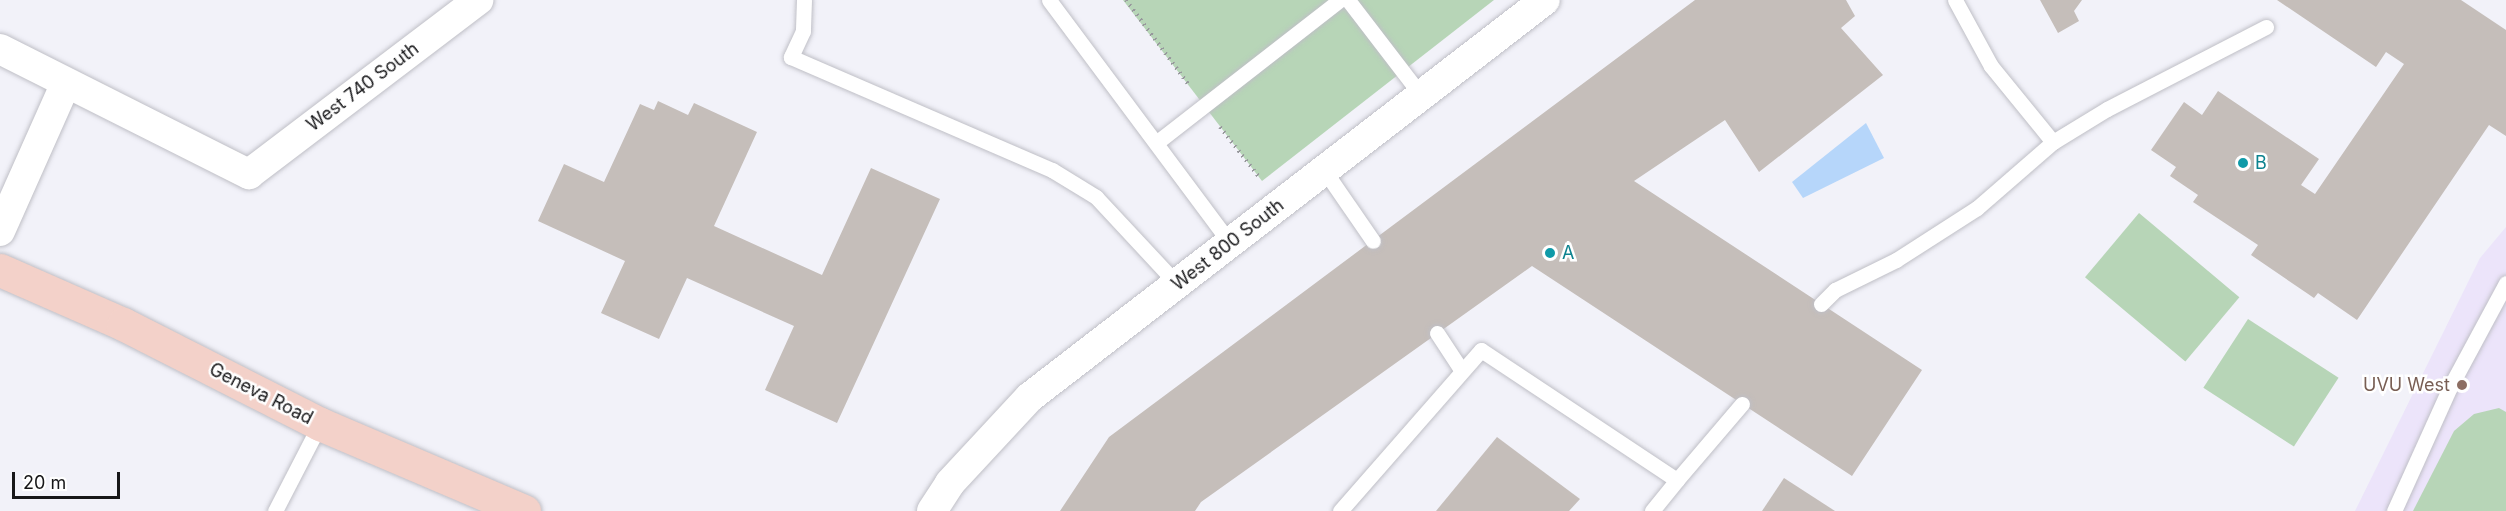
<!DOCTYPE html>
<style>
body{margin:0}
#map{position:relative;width:2506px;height:511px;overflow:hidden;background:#f2f2f9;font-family:Inter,sans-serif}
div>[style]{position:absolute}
.education>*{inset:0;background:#ece4fa}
.green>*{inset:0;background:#b7d5b7;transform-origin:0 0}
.water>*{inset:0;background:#b6d6fa}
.building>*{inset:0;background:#c5beba}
.path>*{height:4px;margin-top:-2px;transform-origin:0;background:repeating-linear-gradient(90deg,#97979c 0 1.5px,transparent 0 6px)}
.roads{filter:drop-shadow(0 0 2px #bfbfc6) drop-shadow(0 0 2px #bfbfc6)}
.service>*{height:15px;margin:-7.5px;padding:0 7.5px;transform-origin:7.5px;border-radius:7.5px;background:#fff}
.minor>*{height:30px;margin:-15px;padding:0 15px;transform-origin:15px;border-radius:15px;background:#fff}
.secondary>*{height:33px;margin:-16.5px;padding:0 16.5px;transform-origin:16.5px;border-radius:16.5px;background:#f3d1c9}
.dots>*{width:16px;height:16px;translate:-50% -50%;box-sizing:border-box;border:3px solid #fff;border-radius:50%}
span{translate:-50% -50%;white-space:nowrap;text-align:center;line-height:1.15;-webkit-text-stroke:5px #fff;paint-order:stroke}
.street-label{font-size:18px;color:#171719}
.culture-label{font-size:18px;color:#0d838f}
.left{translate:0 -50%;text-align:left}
.education-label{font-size:18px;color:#785e54}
.right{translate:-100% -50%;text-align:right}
.scale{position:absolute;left:12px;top:472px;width:108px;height:27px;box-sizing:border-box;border:3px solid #171719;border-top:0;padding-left:8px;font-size:18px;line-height:21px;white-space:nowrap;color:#171719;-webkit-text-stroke:4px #fff;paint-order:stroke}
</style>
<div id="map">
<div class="education">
<div style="clip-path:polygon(2506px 227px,2506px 511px,2355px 511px,2480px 258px)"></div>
</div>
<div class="green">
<div style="clip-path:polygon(1123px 0,1494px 0,1262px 181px)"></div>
<div style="left:2139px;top:213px;width:131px;height:84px;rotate:40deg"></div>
<div style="left:2248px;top:319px;width:108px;height:82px;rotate:33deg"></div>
<div style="clip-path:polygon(2499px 408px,2506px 412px,2506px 511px,2413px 511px,2454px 431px,2474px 414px)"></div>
</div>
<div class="water">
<div style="clip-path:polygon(1866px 123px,1884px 158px,1803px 198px,1792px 182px)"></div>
</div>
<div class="building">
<div style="clip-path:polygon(1695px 0,1846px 0,1855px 16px,1841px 28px,1883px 75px,1759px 172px,1725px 120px,1634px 181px,1922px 370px,1852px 476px,1532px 266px,1201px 502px,1195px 511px,1060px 511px,1109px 437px)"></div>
<div style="clip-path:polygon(2040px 0,2082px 0,2074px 11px,2079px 21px,2058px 33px)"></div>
<div style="clip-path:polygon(2277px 0,2461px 0,2506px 30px,2506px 136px,2489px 125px,2357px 320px,2318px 293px,2314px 298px,2251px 255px,2258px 245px,2193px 202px,2198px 195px,2170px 176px,2176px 167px,2151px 150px,2184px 102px,2202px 115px,2218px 91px,2319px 159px,2301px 185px,2315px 194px,2404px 64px,2386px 52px,2376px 67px)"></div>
<div style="clip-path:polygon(658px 101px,688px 115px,694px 103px,757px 132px,714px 226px,822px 275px,871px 168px,940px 199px,837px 423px,765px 390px,794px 326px,687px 278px,659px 339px,601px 313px,625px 261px,538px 221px,564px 164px,604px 182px,640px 104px,654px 110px)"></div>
<div style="clip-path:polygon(1497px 437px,1580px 499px,1569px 511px,1436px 511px)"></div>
<div style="clip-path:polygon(1784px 478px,1835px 511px,1762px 511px)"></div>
</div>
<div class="path">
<div style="left:1126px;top:0;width:106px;rotate:53.5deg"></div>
<div style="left:1220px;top:127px;width:65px;rotate:51.9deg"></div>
</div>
<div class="roads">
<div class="service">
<div style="left:804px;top:0;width:31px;rotate:92deg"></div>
<div style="left:803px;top:31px;width:29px;rotate:115deg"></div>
<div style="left:791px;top:57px;width:284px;rotate:23.4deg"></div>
<div style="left:1052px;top:170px;width:52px;rotate:31.5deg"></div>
<div style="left:1096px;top:197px;width:119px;rotate:47deg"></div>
<div style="left:1049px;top:0;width:303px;rotate:53.3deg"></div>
<div style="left:1348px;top:0;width:120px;rotate:52.5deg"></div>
<div style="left:1955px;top:0;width:75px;rotate:61.4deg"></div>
<div style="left:1991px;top:66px;width:98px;rotate:50.8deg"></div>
<div style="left:2053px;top:142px;width:63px;rotate:-31.4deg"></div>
<div style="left:2107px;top:109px;width:179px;rotate:-27.3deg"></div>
<div style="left:1156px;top:143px;width:233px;rotate:-37.9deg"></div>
<div style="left:1324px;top:170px;width:86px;rotate:55.4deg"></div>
<div style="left:1821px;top:304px;width:20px;rotate:-45deg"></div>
<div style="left:1835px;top:290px;width:68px;rotate:-26.2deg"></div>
<div style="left:1896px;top:260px;width:96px;rotate:-32.7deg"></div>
<div style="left:1977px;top:208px;width:101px;rotate:-41deg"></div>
<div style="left:1437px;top:333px;width:45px;rotate:56.7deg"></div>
<div style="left:1677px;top:480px;width:100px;rotate:-49.5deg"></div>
<div style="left:275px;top:511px;width:98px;rotate:-62.7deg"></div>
<div style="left:1340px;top:511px;width:214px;rotate:-48.8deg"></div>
<div style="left:1481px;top:350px;width:235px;rotate:33.6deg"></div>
<div style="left:1677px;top:480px;width:40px;rotate:129deg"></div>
<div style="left:2394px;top:511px;width:136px;rotate:-65.7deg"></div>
<div style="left:2450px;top:387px;width:118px;rotate:-61.7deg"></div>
</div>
<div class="minor">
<div style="left:0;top:49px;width:279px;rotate:26.7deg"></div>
<div style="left:249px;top:174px;width:288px;rotate:-37.2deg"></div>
<div style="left:0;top:231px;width:162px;rotate:-66deg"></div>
<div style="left:932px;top:511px;width:33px;rotate:-57deg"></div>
<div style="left:950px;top:483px;width:117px;rotate:-47.1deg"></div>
<div style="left:1030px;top:397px;width:650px;rotate:-37.63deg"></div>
</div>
<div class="secondary">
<div style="left:0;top:270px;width:134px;rotate:23.7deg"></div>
<div style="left:123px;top:324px;width:221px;rotate:26.9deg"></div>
<div style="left:320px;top:424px;width:222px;rotate:23.1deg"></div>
</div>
</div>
<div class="dots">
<div style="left:2243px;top:163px;background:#0f9aa8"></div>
<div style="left:1550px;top:253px;background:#0f9aa8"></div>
<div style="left:2462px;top:385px;background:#8d6e63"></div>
</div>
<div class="street-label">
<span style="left:363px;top:87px;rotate:-37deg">West 740 South</span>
<span style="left:1228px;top:245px;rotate:-38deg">West 800 South</span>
<span style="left:261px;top:394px;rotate:27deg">Geneva Road</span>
</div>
<div class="culture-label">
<span class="left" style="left:2255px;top:163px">B</span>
<span class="left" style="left:1562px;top:253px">A</span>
</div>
<div class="education-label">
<span class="right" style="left:2450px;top:385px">UVU West</span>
</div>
<div class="scale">20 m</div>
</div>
